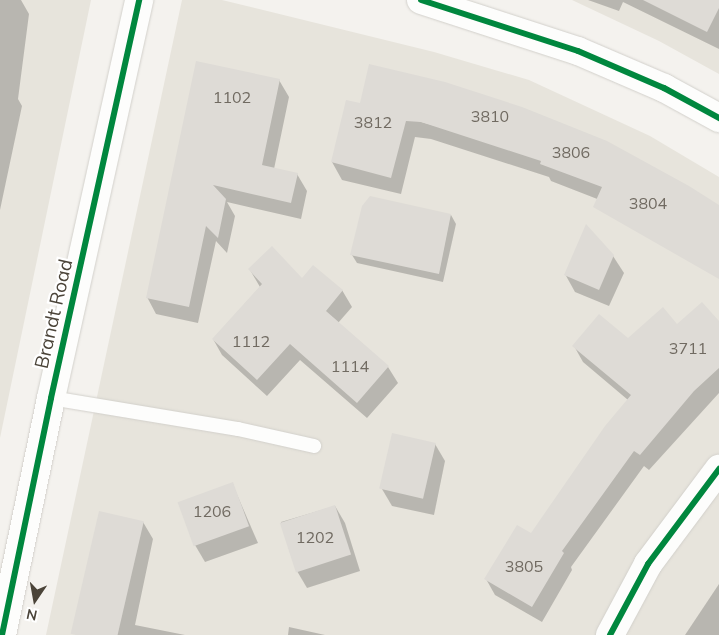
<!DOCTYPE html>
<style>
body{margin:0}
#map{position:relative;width:719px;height:635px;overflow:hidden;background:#f4f2ee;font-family:Mulish,sans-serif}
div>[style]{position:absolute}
.residential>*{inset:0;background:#e7e4dc}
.shadow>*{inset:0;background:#0003}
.building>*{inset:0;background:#dedbd6;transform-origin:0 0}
.roads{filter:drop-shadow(0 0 1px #d2d0cb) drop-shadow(0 0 1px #d2d0cb)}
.service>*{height:14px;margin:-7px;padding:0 7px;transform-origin:7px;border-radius:7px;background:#fdfdfc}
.minor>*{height:28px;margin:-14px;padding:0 14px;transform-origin:14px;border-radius:14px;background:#fdfdfc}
.tertiary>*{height:28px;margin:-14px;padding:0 14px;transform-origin:14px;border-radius:14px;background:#fdfdfc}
.cycleway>*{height:6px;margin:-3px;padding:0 3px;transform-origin:3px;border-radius:3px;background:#00873e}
span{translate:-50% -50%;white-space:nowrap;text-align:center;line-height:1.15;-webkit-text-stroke:4.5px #fff;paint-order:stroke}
.number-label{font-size:16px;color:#706a61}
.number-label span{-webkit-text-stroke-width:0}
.street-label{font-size:19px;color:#4b4439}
.north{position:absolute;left:10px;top:575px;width:50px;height:50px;-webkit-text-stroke:4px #fff;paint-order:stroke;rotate:192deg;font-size:14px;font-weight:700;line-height:20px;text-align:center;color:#4b4439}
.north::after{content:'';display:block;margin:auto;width:18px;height:22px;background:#4b4439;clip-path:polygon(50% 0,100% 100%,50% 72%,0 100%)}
</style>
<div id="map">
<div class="residential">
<div style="clip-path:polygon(0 0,91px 0,0 438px)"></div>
<div style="clip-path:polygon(182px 0,222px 0,434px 52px,529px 80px,650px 136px,719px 177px,719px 635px,46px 635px)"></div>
<div style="clip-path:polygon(572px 0,719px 0,719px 74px,659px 41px)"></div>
</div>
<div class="shadow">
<div style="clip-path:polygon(0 0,21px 0,29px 14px,18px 99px,22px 106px,0 210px)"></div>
<div style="clip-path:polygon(588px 0,719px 0,719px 49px,623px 2px,619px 11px)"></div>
<div style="clip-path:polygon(197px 63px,279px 80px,289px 97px,274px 169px,297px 174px,307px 191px,301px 219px,227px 202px,235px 216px,227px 253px,216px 241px,198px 323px,156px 314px,147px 297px)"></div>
<div style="clip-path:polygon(347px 101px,719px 206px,719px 273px,605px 202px,551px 181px,549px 177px,431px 139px,415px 137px,401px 194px,342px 180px,332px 162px)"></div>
<div style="clip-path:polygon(451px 215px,456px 224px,443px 282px,357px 263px,352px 255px)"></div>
<div style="clip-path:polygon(613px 256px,624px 273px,609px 306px,575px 292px,565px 274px)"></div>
<div style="clip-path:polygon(250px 270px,342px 290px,352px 307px,338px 323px,388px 367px,398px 383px,367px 418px,300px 360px,267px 396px,222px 355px,213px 339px,260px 287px)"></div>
<div style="clip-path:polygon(719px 323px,719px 393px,649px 470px,644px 466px,571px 567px,572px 570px,542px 622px,495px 595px,486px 579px,531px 535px,628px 400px,583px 362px,574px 346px,628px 340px,677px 325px)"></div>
<div style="clip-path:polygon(435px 444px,445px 461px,434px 515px,392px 506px,382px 489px)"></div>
<div style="clip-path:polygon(232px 483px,258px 543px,205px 562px,195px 545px)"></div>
<div style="clip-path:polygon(335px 506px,345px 523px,360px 571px,307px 588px,297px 571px,281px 522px)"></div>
<div style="clip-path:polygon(143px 522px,153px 539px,135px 625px,185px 635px,77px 635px)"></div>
<div style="clip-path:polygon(719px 584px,719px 635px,685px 635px)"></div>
<div style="clip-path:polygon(289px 627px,325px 635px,288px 635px)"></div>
</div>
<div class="building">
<div style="clip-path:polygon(643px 0,719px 0,719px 8px,707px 32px)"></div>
<div style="clip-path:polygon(196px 61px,280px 79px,262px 165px,298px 173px,291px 203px,213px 185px,226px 199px,218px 238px,206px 226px,189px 307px,146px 298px)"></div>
<div style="clip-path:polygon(369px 64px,445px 82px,522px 107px,607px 141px,689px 186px,719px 205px,719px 279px,593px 207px,602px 187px,540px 164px,541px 161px,421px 122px,406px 121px,391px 178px,331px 162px,346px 100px,360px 103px)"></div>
<div style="clip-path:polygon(370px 196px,451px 214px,439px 274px,350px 255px,362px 206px)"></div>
<div style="clip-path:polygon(586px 224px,614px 255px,599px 290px,564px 275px)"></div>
<div style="clip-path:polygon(272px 246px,302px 278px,313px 265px,343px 290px,326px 311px,389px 366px,357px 403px,290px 344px,257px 380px,212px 339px,262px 284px,248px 269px)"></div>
<div style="clip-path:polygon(702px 302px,719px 321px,719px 368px,694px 391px,640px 455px,634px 451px,562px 551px,564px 553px,532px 607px,484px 579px,517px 525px,531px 533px,605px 426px,631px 395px,572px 346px,599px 314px,628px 338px,663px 307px,677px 324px)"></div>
<div style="left:392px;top:433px;width:45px;height:57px;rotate:13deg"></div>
<div style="left:233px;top:482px;width:47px;height:59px;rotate:70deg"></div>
<div style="left:335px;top:505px;width:52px;height:58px;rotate:72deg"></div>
<div style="left:99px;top:511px;width:46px;height:126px;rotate:13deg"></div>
</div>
<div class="roads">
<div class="service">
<div style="left:51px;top:398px;width:190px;rotate:9.4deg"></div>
<div style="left:238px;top:429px;width:78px;rotate:12.6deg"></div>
</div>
<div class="minor">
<div style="left:610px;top:635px;width:81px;rotate:-61.8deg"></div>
<div style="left:648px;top:564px;width:119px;rotate:-53.2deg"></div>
</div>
<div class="tertiary">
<div style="left:421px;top:0;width:165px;rotate:18deg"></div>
<div style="left:578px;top:51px;width:94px;rotate:23.3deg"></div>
<div style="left:664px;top:88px;width:63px;rotate:28.6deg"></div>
<div style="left:2px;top:635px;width:242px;rotate:-78.3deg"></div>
<div style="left:51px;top:398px;width:408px;rotate:-77.5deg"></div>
</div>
</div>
<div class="cycleway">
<div style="left:421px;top:0;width:165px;rotate:18deg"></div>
<div style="left:578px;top:51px;width:94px;rotate:23.3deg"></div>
<div style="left:664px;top:88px;width:63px;rotate:28.6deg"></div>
<div style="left:2px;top:635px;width:242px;rotate:-78.3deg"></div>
<div style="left:51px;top:398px;width:408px;rotate:-77.5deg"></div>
<div style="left:610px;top:635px;width:81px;rotate:-61.8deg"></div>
<div style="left:648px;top:564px;width:119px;rotate:-53.2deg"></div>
</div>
<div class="number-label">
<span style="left:232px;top:97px">1102</span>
<span style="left:490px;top:116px">3810</span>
<span style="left:373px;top:122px">3812</span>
<span style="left:571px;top:152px">3806</span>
<span style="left:648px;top:203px">3804</span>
<span style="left:251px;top:341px">1112</span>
<span style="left:688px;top:348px">3711</span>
<span style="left:350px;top:366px">1114</span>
<span style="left:212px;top:511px">1206</span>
<span style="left:315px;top:537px">1202</span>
<span style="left:524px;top:566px">3805</span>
</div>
<div class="street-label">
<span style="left:54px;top:314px;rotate:-77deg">Brandt Road</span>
</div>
<div class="north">N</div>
</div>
